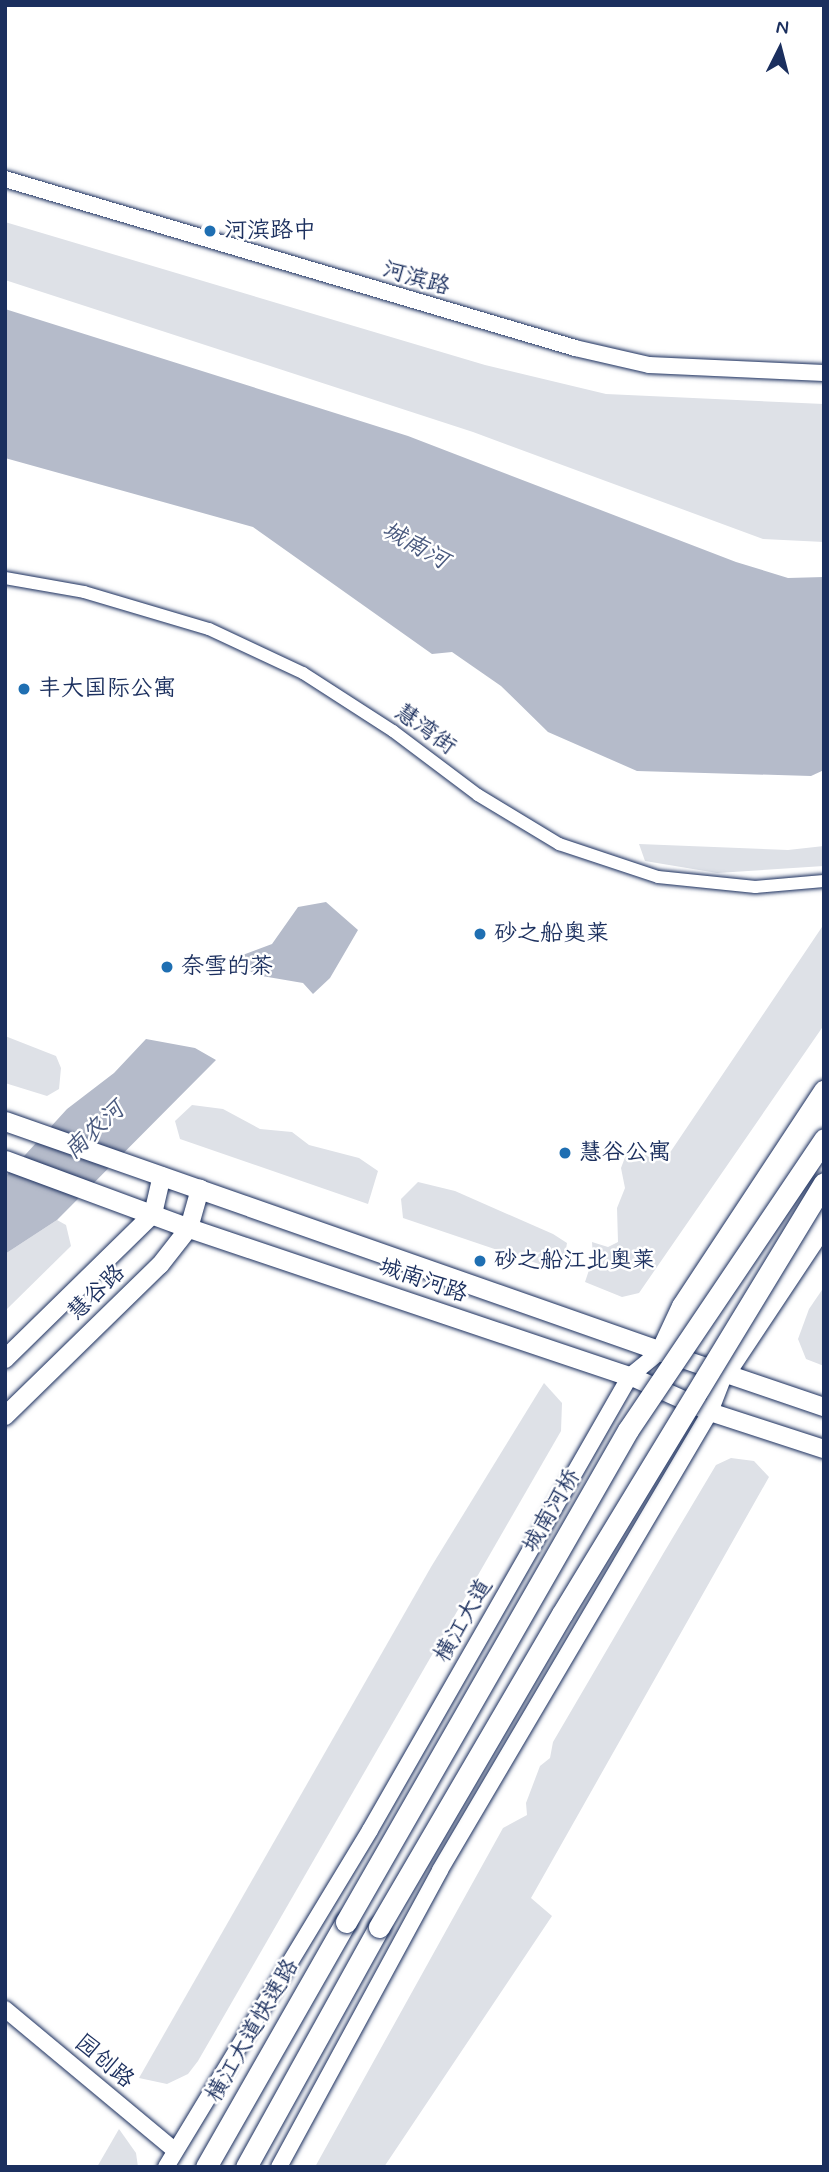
<!DOCTYPE html>
<meta charset="utf-8">
<style>
body{margin:0}
#map{position:relative;width:829px;height:2172px;overflow:hidden;background:#fff;font-family:Mynerve,"LXGW WenKai TC",sans-serif}
div>[style]{position:absolute}
.green>*{inset:0;background:#dee1e7}
.water>*{inset:0;background:#b5bbca}
.roads{filter:drop-shadow(0 0 2px #1b2f5e) drop-shadow(0 0 2px #1b2f5e)}
.minor>*{height:12px;margin:-6px;padding:0 6px;transform-origin:6px;border-radius:6px;background:#fff}
.tertiary>*{height:16px;margin:-8px;padding:0 8px;transform-origin:8px;border-radius:8px;background:#fff}
.secondary>*{height:18px;margin:-9px;padding:0 9px;transform-origin:9px;border-radius:9px;background:#fff}
.primary>*{height:19px;margin:-9.5px;padding:0 9.5px;transform-origin:9.5px;border-radius:9.5px;background:#fff}
.trunk>*{height:21px;margin:-10.5px;padding:0 10.5px;transform-origin:10.5px;border-radius:10.5px;background:#fff}
.bridges{filter:drop-shadow(0 0 2px #1b2f5e) drop-shadow(0 0 2px #1b2f5e)}
.trunk-bridge>*{height:21px;margin:-10.5px;padding:0 10.5px;transform-origin:10.5px;border-radius:10.5px;background:#fff}
.dots>*{width:19px;height:19px;translate:-50% -50%;box-sizing:border-box;border:4px solid #fff;border-radius:50%}
span{translate:-50% -50%;white-space:nowrap;text-align:center;line-height:1.15;-webkit-text-stroke:5px #fff;paint-order:stroke}
.poi-label{font-size:23px;color:#1b2f5e}
.left{translate:0 -50%;text-align:left}
.street-label{font-size:23px;color:#1b2f5e}
.water-label{font-size:24px;color:#49597e;font-style:italic}
.frame{position:absolute;inset:0;border:7px solid #1b2f5e;pointer-events:none}
.north{position:absolute;left:745px;top:14px;width:70px;height:70px;-webkit-text-stroke:5px #fff;paint-order:stroke;rotate:6deg;font-size:19px;font-weight:700;line-height:28px;text-align:center;color:#1b2f5e}
.north::after{content:'';display:block;margin:auto;width:24px;height:32px;background:#1b2f5e;clip-path:polygon(50% 0,100% 100%,50% 72%,0 100%)}
</style>
<div id="map">
<div class="green">
<div style="clip-path:polygon(5px 222px,485px 365px,606px 394px,824px 404px,824px 542px,763px 539px,473px 432px,5px 280px)"></div>
<div style="clip-path:polygon(639px 844px,788px 850px,824px 846px,824px 866px,717px 873px,645px 861px)"></div>
<div style="clip-path:polygon(824px 924px,824px 1025px,639px 1293px,622px 1297px,585px 1282px,593px 1258px,592px 1242px,608px 1247px,618px 1242px,617px 1208px,625px 1188px,621px 1168px,630px 1144px,649px 1157px,667px 1157px)"></div>
<div style="clip-path:polygon(5px 1036px,56px 1056px,61px 1068px,59px 1089px,47px 1096px,5px 1083px)"></div>
<div style="clip-path:polygon(192px 1105px,223px 1109px,260px 1129px,292px 1132px,309px 1145px,359px 1158px,378px 1171px,368px 1204px,180px 1139px,175px 1121px)"></div>
<div style="clip-path:polygon(418px 1182px,455px 1191px,553px 1234px,567px 1243px,564px 1260px,548px 1267px,403px 1218px,401px 1199px)"></div>
<div style="clip-path:polygon(57px 1220px,66px 1225px,71px 1246px,5px 1311px,5px 1254px)"></div>
<div style="clip-path:polygon(824px 1287px,824px 1366px,806px 1359px,798px 1339px,809px 1309px)"></div>
<div style="clip-path:polygon(544px 1383px,562px 1403px,561px 1431px,198px 2061px,188px 2074px,167px 2084px,139px 2078px,431px 1567px)"></div>
<div style="clip-path:polygon(731px 1458px,754px 1461px,769px 1477px,531px 1898px,552px 1916px,384px 2167px,315px 2167px,503px 1828px,527px 1815px,526px 1803px,540px 1766px,550px 1758px,553px 1742px,663px 1554px,716px 1465px)"></div>
<div style="clip-path:polygon(119px 2129px,136px 2153px,138px 2167px,97px 2167px)"></div>
</div>
<div class="water">
<div style="clip-path:polygon(5px 309px,408px 436px,736px 562px,788px 578px,824px 577px,824px 770px,811px 776px,637px 771px,548px 732px,501px 686px,452px 652px,432px 654px,253px 527px,5px 458px)"></div>
<div style="clip-path:polygon(326px 902px,358px 930px,330px 978px,313px 994px,303px 983px,256px 975px,247px 969px,240px 956px,272px 944px,298px 907px)"></div>
<div style="clip-path:polygon(146px 1039px,195px 1048px,216px 1060px,57px 1220px,5px 1254px,5px 1177px,67px 1109px,114px 1073px)"></div>
</div>
<div class="roads">
<div class="minor">
<div style="left:5px;top:578px;width:80px;rotate:10deg"></div>
<div style="left:84px;top:592px;width:130px;rotate:16.5deg"></div>
<div style="left:209px;top:629px;width:104px;rotate:25.1deg"></div>
<div style="left:303px;top:673px;width:107px;rotate:32.8deg"></div>
<div style="left:393px;top:731px;width:106px;rotate:37deg"></div>
<div style="left:478px;top:795px;width:95px;rotate:31.2deg"></div>
<div style="left:559px;top:844px;width:104px;rotate:18.4deg"></div>
<div style="left:658px;top:877px;width:98px;rotate:5.9deg"></div>
<div style="left:755px;top:887px;width:69px;rotate:-5deg"></div>
</div>
<div class="tertiary">
<div style="left:5px;top:179px;width:595px;rotate:16.51deg"></div>
<div style="left:575px;top:348px;width:76px;rotate:12.9deg"></div>
<div style="left:649px;top:365px;width:175px;rotate:2.6deg"></div>
<div style="left:806px;top:1233px;width:33px;rotate:-57deg"></div>
<div style="left:5px;top:2009px;width:220px;rotate:39.8deg"></div>
<div style="left:166px;top:2167px;width:394px;rotate:-58.8deg"></div>
<div style="left:370px;top:1830px;width:523px;rotate:-60.2deg"></div>
<div style="left:630px;top:1376px;width:40px;rotate:-39deg"></div>
<div style="left:661px;top:1351px;width:52px;rotate:-50.5deg"></div>
<div style="left:694px;top:1311px;width:236px;rotate:-56.6deg"></div>
<div style="left:279px;top:2167px;width:338px;rotate:-61.5deg"></div>
<div style="left:440px;top:1870px;width:532px;rotate:-59.48deg"></div>
<div style="left:710px;top:1412px;width:53px;rotate:-68.8deg"></div>
</div>
<div class="secondary">
<div style="left:665px;top:1353px;width:168px;rotate:18.8deg"></div>
<div style="left:5px;top:1359px;width:207px;rotate:-44.4deg"></div>
<div style="left:153px;top:1214px;width:39px;rotate:-77deg"></div>
<div style="left:630px;top:1376px;width:88px;rotate:24.2deg"></div>
<div style="left:710px;top:1412px;width:120px;rotate:18deg"></div>
<div style="left:5px;top:1416px;width:216px;rotate:-44.3deg"></div>
<div style="left:160px;top:1265px;width:47px;rotate:-51.9deg"></div>
<div style="left:189px;top:1228px;width:41px;rotate:-74.2deg"></div>
</div>
<div class="primary">
<div style="left:5px;top:1121px;width:695px;rotate:19.32deg"></div>
<div style="left:5px;top:1160px;width:196px;rotate:20.3deg"></div>
<div style="left:189px;top:1228px;width:465px;rotate:18.6deg"></div>
</div>
<div class="trunk">
<div style="left:661px;top:1351px;width:50px;rotate:-65deg"></div>
<div style="left:682px;top:1306px;width:258px;rotate:-56.6deg"></div>
<div style="left:725px;top:1372px;width:179px;rotate:-56.4deg"></div>
<div style="left:206px;top:2167px;width:282px;rotate:-60.3deg"></div>
<div style="left:246px;top:2167px;width:274px;rotate:-61deg"></div>
</div>
</div>
<div class="bridges">
<div class="trunk-bridge">
<div style="left:346px;top:1922px;width:567px;rotate:-60.18deg"></div>
<div style="left:628px;top:1430px;width:351px;rotate:-56deg"></div>
<div style="left:379px;top:1927px;width:363px;rotate:-59.7deg"></div>
<div style="left:562px;top:1614px;width:504px;rotate:-58.71deg"></div>
</div>
</div>
<div class="dots">
<div style="left:210px;top:231px;background:#1f6fb2"></div>
<div style="left:24px;top:689px;background:#1f6fb2"></div>
<div style="left:480px;top:934px;background:#1f6fb2"></div>
<div style="left:167px;top:967px;background:#1f6fb2"></div>
<div style="left:565px;top:1153px;background:#1f6fb2"></div>
<div style="left:480px;top:1261px;background:#1f6fb2"></div>
</div>
<div class="poi-label">
<span class="left" style="left:224px;top:231px">河滨路中</span>
<span class="left" style="left:38px;top:689px">丰大国际公寓</span>
<span class="left" style="left:494px;top:934px">砂之船奥莱</span>
<span class="left" style="left:181px;top:967px">奈雪的茶</span>
<span class="left" style="left:579px;top:1153px">慧谷公寓</span>
<span class="left" style="left:494px;top:1261px">砂之船江北奥莱</span>
</div>
<div class="street-label">
<span style="left:416px;top:279px;rotate:16deg">河滨路</span>
<span style="left:425px;top:730px;rotate:36deg">慧湾街</span>
<span style="left:423px;top:1281px;rotate:19deg">城南河路</span>
<span style="left:97px;top:1293px;rotate:-44deg">慧谷路</span>
<span style="left:552px;top:1511px;rotate:-60deg">城南河桥</span>
<span style="left:464px;top:1621px;rotate:-60deg">横江大道</span>
<span style="left:253px;top:2031px;rotate:-60deg">横江大道快速路</span>
<span style="left:104px;top:2062px;rotate:40deg">园创路</span>
</div>
<div class="water-label">
<span style="left:415px;top:546px;rotate:29deg">城南河</span>
<span style="left:95px;top:1131px;rotate:-43deg">南农河</span>
</div>
<div class="frame"></div>
<div class="north">N</div>
</div>
